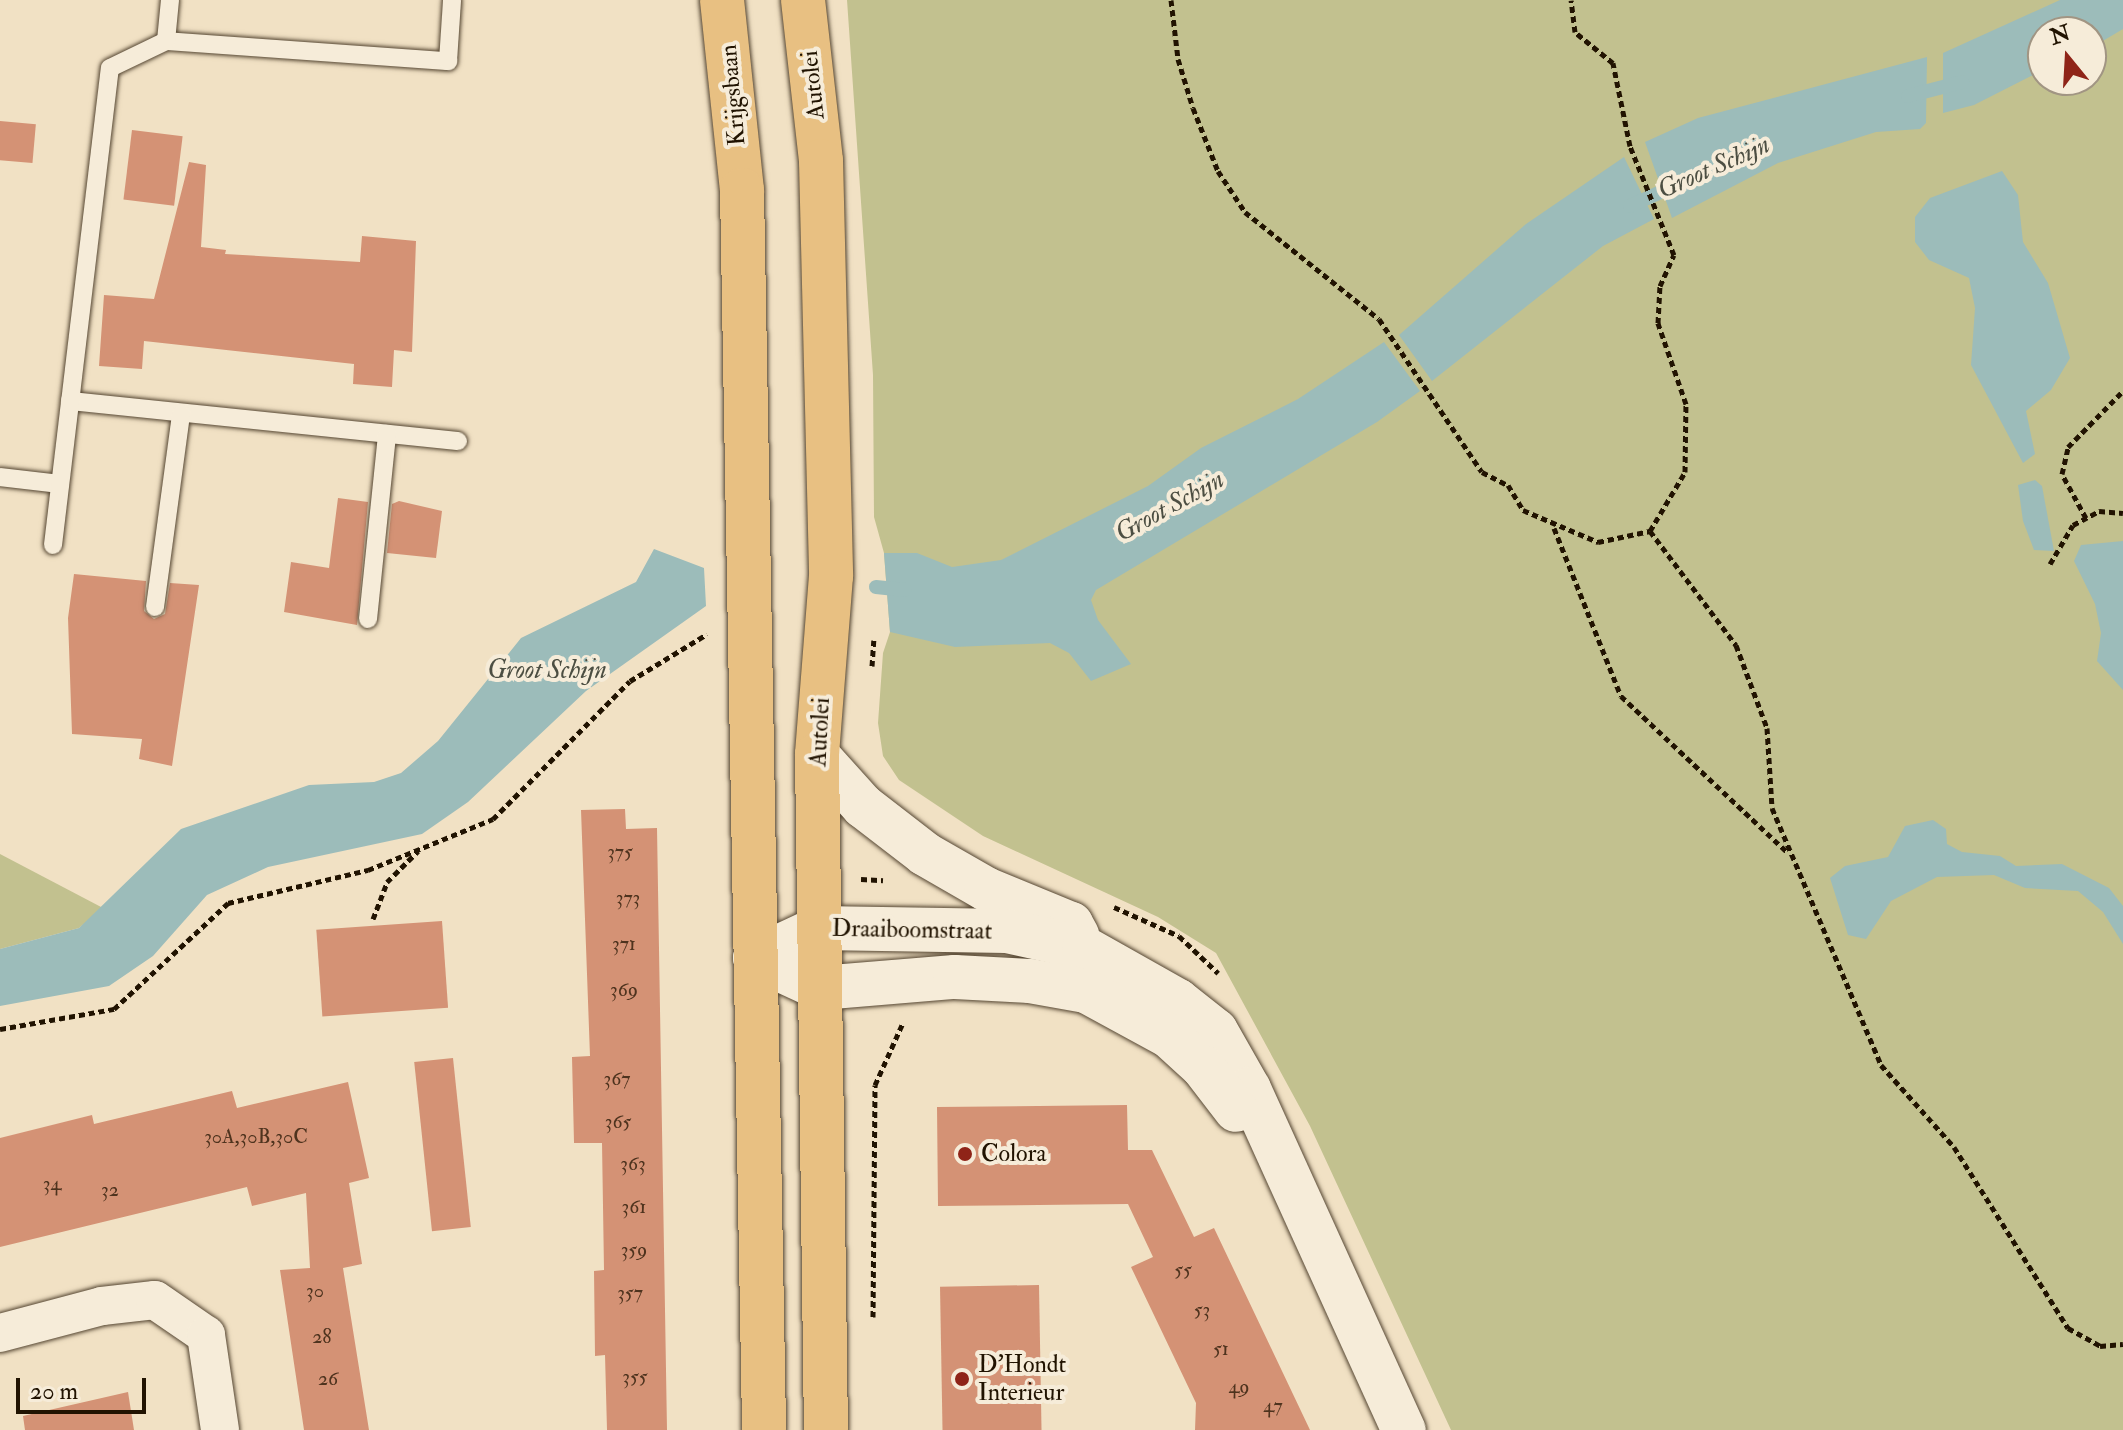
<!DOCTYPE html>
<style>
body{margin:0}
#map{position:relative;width:2123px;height:1430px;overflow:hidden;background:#f1e1c4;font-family:"IM FELL Double Pica",serif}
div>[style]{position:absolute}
.green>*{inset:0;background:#c2c18f}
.water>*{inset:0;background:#9cbcba}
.stream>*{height:14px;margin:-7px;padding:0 7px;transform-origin:7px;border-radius:7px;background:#9cbcba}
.building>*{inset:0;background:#d49275;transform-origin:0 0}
.path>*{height:5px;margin-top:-2.5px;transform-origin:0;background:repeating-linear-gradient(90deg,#211301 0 6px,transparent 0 10px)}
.roads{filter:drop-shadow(0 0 2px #554632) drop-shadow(0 0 2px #554632)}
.lane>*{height:18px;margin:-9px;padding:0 9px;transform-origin:9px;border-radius:9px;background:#f6ecd9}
.street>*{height:38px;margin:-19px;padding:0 19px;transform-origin:19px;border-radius:19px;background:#f6ecd9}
.secondary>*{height:44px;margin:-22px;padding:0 22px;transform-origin:22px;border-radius:22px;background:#f6ecd9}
.primary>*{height:44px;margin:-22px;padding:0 22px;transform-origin:22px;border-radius:22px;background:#e8c082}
.dots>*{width:22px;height:22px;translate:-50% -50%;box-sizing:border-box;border:4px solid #f6ecd9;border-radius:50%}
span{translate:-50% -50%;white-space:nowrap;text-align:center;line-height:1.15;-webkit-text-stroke:8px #f6ecd9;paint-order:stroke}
.number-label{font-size:20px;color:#4e331e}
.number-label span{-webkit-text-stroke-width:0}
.street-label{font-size:24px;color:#211301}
.poi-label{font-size:24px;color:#211301}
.left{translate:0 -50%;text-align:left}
.water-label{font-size:26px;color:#4c4e42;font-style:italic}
.north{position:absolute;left:2027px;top:16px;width:80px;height:80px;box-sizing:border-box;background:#f6ecd9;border:2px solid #a19583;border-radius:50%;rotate:342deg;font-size:22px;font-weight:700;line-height:32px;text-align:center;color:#211301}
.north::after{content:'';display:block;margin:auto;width:28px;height:36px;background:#8f2418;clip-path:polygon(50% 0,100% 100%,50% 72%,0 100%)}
.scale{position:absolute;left:16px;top:1378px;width:130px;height:36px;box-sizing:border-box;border:4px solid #211301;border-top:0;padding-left:10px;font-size:24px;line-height:28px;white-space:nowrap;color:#211301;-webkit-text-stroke:6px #f6ecd9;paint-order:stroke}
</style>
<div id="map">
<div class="green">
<div style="clip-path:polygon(evenodd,847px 0,2123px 0,2123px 1430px,1451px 1430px,1310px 1126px,1216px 953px,1158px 917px,983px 836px,899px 780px,883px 756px,878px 723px,883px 653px,890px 632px,884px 553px,874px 517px,873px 375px,847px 0,2043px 32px,2091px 32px,2091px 80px,2043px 80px,2043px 32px)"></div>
<div style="clip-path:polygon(0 854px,103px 908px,79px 928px,0 949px)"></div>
</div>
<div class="water">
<div style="clip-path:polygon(2060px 0,2123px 0,2123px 29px,2091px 48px,2091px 32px,2043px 32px,2043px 70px,1974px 105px,1943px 113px,1943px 53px)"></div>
<div style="clip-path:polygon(1927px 57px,1926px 123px,1920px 129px,1876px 132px,1778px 163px,1672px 218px,1645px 142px,1698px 118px)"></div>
<div style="clip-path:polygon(1624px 157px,1654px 219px,1603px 246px,1432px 381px,1399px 335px,1526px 224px)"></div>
<div style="clip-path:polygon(2002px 171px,2018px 195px,2023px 242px,2048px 283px,2070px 358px,2051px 390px,2026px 411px,2035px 454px,2023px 463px,1971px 365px,1975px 308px,1969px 278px,1929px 260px,1915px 242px,1915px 217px,1930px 198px)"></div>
<div style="clip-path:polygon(1384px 342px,1420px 391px,1377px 422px,1096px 590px,1091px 600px,1098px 620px,1131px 664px,1091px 681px,1069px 653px,1050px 643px,955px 647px,890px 632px,884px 553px,917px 553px,952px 567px,1001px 560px,1148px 486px,1201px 448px,1298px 399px)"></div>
<div style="clip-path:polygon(2035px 480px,2042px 486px,2054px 551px,2034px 550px,2023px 521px,2018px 485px)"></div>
<div style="clip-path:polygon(2123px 541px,2123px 690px,2097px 661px,2101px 633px,2095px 604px,2074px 561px,2081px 545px)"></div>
<div style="clip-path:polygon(654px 549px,704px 568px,706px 606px,586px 691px,468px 802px,422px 834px,268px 867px,207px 895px,153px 956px,109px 986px,0 1006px,0 949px,79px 928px,181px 829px,309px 785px,374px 782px,401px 773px,438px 741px,521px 638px,636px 582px)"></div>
<div style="clip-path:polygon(1933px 820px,1946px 829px,1947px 844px,1962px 852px,2000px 856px,2016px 866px,2062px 864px,2109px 888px,2123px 906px,2123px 944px,2103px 912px,2078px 891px,2025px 888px,1994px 875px,1937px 877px,1891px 901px,1866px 939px,1848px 935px,1830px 878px,1845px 866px,1888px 857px,1905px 826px)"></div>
</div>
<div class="stream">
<div style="left:1908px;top:96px;width:56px;rotate:-14.5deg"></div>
<div style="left:1630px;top:206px;width:51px;rotate:-24.5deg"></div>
<div style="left:876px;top:587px;width:29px;rotate:6deg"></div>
</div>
<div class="building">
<div style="left:0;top:121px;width:36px;height:39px;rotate:5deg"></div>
<div style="left:132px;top:130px;width:51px;height:70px;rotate:7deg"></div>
<div style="clip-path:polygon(189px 162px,206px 165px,201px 247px,226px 250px,225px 254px,360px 262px,362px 236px,416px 241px,412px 352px,394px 350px,392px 387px,353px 384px,354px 364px,144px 341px,142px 369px,99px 366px,104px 295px,154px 299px)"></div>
<div style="clip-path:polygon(338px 498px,368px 502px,357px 625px,284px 612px,291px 562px,329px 568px)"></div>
<div style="clip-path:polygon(399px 501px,442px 511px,436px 558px,387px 553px,392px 504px)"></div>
<div style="clip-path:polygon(74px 574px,146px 581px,144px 611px,154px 619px,165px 614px,170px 583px,199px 585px,172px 766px,139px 759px,142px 739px,72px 734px,68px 618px)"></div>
<div style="clip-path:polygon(625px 809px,626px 829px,657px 828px,667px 1430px,607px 1430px,605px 1355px,595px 1356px,594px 1271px,604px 1270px,602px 1143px,574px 1143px,572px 1057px,590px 1056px,581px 810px)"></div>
<div style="left:442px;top:921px;width:87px;height:126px;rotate:86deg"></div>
<div style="left:453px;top:1058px;width:170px;height:39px;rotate:84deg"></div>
<div style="clip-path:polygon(348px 1082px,369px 1178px,349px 1183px,362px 1264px,343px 1268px,369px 1430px,304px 1430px,280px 1270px,310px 1268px,306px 1193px,252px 1206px,247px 1187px,0 1247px,0 1138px,92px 1115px,94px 1124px,232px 1091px,237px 1108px)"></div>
<div style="clip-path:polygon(1127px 1105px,1128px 1150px,1152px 1150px,1194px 1237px,1214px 1228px,1310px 1430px,1195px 1430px,1196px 1403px,1131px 1267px,1153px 1257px,1128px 1204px,938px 1206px,937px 1107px)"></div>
<div style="left:1039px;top:1285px;width:145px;height:99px;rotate:89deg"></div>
<div style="clip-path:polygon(128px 1392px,134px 1430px,25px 1430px,23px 1416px)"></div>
</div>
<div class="path">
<div style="left:1171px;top:0;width:59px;rotate:83.2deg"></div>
<div style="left:1178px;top:59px;width:51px;rotate:73deg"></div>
<div style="left:1193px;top:108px;width:68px;rotate:68.4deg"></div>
<div style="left:1218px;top:171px;width:49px;rotate:56.6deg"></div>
<div style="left:1245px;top:212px;width:171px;rotate:38.6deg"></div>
<div style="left:1379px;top:319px;width:184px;rotate:56.1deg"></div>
<div style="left:1482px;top:472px;width:29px;rotate:27deg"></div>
<div style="left:1508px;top:485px;width:29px;rotate:59deg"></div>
<div style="left:1523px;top:510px;width:82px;rotate:23.1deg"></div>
<div style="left:1598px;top:542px;width:53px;rotate:-11.9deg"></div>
<div style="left:1650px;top:531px;width:69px;rotate:-59.3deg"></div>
<div style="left:1685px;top:472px;width:68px;rotate:-89.2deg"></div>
<div style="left:1686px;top:404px;width:86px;rotate:-109.1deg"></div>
<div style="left:1658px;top:323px;width:37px;rotate:-87deg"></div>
<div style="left:1660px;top:286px;width:34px;rotate:-66deg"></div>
<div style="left:1674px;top:255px;width:118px;rotate:-112deg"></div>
<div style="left:1630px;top:146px;width:85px;rotate:-101.6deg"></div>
<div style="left:1613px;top:63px;width:49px;rotate:-140.8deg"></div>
<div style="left:1575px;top:32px;width:32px;rotate:-97deg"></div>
<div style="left:2086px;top:518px;width:50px;rotate:-118.6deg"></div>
<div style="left:2062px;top:474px;width:28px;rotate:-77deg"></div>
<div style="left:2068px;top:447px;width:78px;rotate:-45.5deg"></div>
<div style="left:1554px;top:528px;width:181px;rotate:68.3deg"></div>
<div style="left:1621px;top:696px;width:229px;rotate:43.2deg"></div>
<div style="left:1650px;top:531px;width:143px;rotate:53deg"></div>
<div style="left:1736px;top:645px;width:89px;rotate:69.5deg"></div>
<div style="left:1767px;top:728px;width:80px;rotate:86.4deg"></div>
<div style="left:1772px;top:808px;width:279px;rotate:67deg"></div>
<div style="left:1881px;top:1065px;width:110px;rotate:48.3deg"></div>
<div style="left:1954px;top:1147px;width:214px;rotate:57.8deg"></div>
<div style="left:2068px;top:1328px;width:37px;rotate:29deg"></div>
<div style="left:2100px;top:1346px;width:23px;rotate:-5deg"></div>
<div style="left:2050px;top:564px;width:45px;rotate:-59.5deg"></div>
<div style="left:2073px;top:525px;width:30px;rotate:-28deg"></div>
<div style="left:2099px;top:511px;width:24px;rotate:5deg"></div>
<div style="left:872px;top:666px;width:26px;rotate:-86deg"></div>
<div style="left:861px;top:879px;width:22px;rotate:3deg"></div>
<div style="left:1114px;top:907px;width:71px;rotate:24deg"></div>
<div style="left:1179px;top:936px;width:54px;rotate:43.5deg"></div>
<div style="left:373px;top:919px;width:40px;rotate:-69deg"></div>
<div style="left:387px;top:882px;width:44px;rotate:-45deg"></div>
<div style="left:0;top:1029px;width:116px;rotate:-10deg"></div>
<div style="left:114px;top:1009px;width:156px;rotate:-42.9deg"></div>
<div style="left:228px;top:903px;width:144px;rotate:-13.3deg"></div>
<div style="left:368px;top:870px;width:135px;rotate:-22.2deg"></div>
<div style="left:493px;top:819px;width:194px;rotate:-45.2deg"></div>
<div style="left:630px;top:681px;width:90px;rotate:-31.4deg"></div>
<div style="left:873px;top:1317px;width:232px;rotate:-89.5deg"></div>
<div style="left:875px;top:1085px;width:66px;rotate:-65.8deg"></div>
</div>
<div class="roads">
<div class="lane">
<div style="left:166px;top:41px;width:283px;rotate:4.1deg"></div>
<div style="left:448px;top:61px;width:61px;rotate:-86.2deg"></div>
<div style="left:70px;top:401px;width:390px;rotate:5.9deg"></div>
<div style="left:0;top:477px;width:60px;rotate:6.7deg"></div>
<div style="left:53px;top:545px;width:480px;rotate:-83.2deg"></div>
<div style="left:110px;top:68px;width:62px;rotate:-25.7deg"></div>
<div style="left:166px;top:41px;width:41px;rotate:-84.4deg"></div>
<div style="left:155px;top:607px;width:195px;rotate:-82.3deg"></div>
<div style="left:368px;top:619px;width:186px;rotate:-84.1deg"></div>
</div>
<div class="street">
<div style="left:0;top:1333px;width:106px;rotate:-14.8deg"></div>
<div style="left:102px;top:1306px;width:53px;rotate:-6.5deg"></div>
<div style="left:155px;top:1300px;width:62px;rotate:34.5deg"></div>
<div style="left:206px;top:1335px;width:96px;rotate:81.6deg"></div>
</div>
<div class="secondary">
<div style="left:817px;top:755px;width:69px;rotate:48deg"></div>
<div style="left:863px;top:806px;width:78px;rotate:37.7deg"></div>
<div style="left:925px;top:854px;width:70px;rotate:29.8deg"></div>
<div style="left:986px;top:889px;width:92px;rotate:22.4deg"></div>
<div style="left:1071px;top:924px;width:13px;rotate:61deg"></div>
<div style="left:755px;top:958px;width:71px;rotate:-25.1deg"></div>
<div style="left:819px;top:928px;width:188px;rotate:0.9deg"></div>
<div style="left:1007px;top:931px;width:79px;rotate:12.4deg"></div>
<div style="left:1084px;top:948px;width:108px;rotate:29.4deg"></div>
<div style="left:1178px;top:1001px;width:48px;rotate:38.3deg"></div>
<div style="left:1216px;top:1031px;width:67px;rotate:60.4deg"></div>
<div style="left:1249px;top:1089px;width:375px;rotate:65.6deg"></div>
<div style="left:755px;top:958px;width:72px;rotate:24.8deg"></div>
<div style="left:820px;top:988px;width:135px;rotate:-4.7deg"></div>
<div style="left:955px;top:977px;width:75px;rotate:3.1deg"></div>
<div style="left:1030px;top:981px;width:57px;rotate:10.1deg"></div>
<div style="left:1086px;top:991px;width:94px;rotate:28.5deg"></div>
<div style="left:1169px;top:1036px;width:46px;rotate:42.4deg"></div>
<div style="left:1203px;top:1067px;width:54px;rotate:52.5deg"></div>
</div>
<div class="primary">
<div style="left:722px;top:0;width:191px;rotate:84deg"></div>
<div style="left:742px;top:190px;width:1240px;rotate:88.98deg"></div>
<div style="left:803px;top:0;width:162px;rotate:83.6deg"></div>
<div style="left:821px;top:161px;width:415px;rotate:88.6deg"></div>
<div style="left:831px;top:576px;width:180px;rotate:94.5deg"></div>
<div style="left:817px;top:755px;width:675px;rotate:89.24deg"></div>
</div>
</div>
<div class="dots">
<div style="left:965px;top:1154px;background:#8f2418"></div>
<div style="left:962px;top:1379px;background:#8f2418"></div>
</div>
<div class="number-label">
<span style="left:620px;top:851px">375</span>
<span style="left:628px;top:897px">373</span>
<span style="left:624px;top:943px">371</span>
<span style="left:624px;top:989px">369</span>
<span style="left:617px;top:1078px">367</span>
<span style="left:618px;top:1121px">365</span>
<span style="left:256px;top:1136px">30A,30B,30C</span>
<span style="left:633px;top:1163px">363</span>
<span style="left:52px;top:1183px">34</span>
<span style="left:110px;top:1189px">32</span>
<span style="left:634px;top:1206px">361</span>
<span style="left:634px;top:1249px">359</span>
<span style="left:1183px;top:1269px">55</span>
<span style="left:315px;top:1290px">30</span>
<span style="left:630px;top:1292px">357</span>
<span style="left:1202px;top:1309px">53</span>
<span style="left:322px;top:1336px">28</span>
<span style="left:1221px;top:1348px">51</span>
<span style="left:635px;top:1376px">355</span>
<span style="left:328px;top:1378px">26</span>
<span style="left:1239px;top:1386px">49</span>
<span style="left:1273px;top:1405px">47</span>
</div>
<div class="street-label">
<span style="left:813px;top:85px;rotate:-96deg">Autolei</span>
<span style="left:733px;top:95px;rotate:-95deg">Krijgsbaan</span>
<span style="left:820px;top:732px;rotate:-87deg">Autolei</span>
<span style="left:912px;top:930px;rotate:1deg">Draaiboomstraat</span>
</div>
<div class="poi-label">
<span class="left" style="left:981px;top:1154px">Colora</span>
<span class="left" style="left:978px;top:1379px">D'Hondt<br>Interieur</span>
</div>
<div class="water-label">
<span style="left:1714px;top:168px;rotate:-24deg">Groot Schijn</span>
<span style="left:1170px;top:507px;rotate:-29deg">Groot Schijn</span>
<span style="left:547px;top:671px">Groot Schijn</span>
</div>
<div class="north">N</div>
<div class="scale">20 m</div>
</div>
